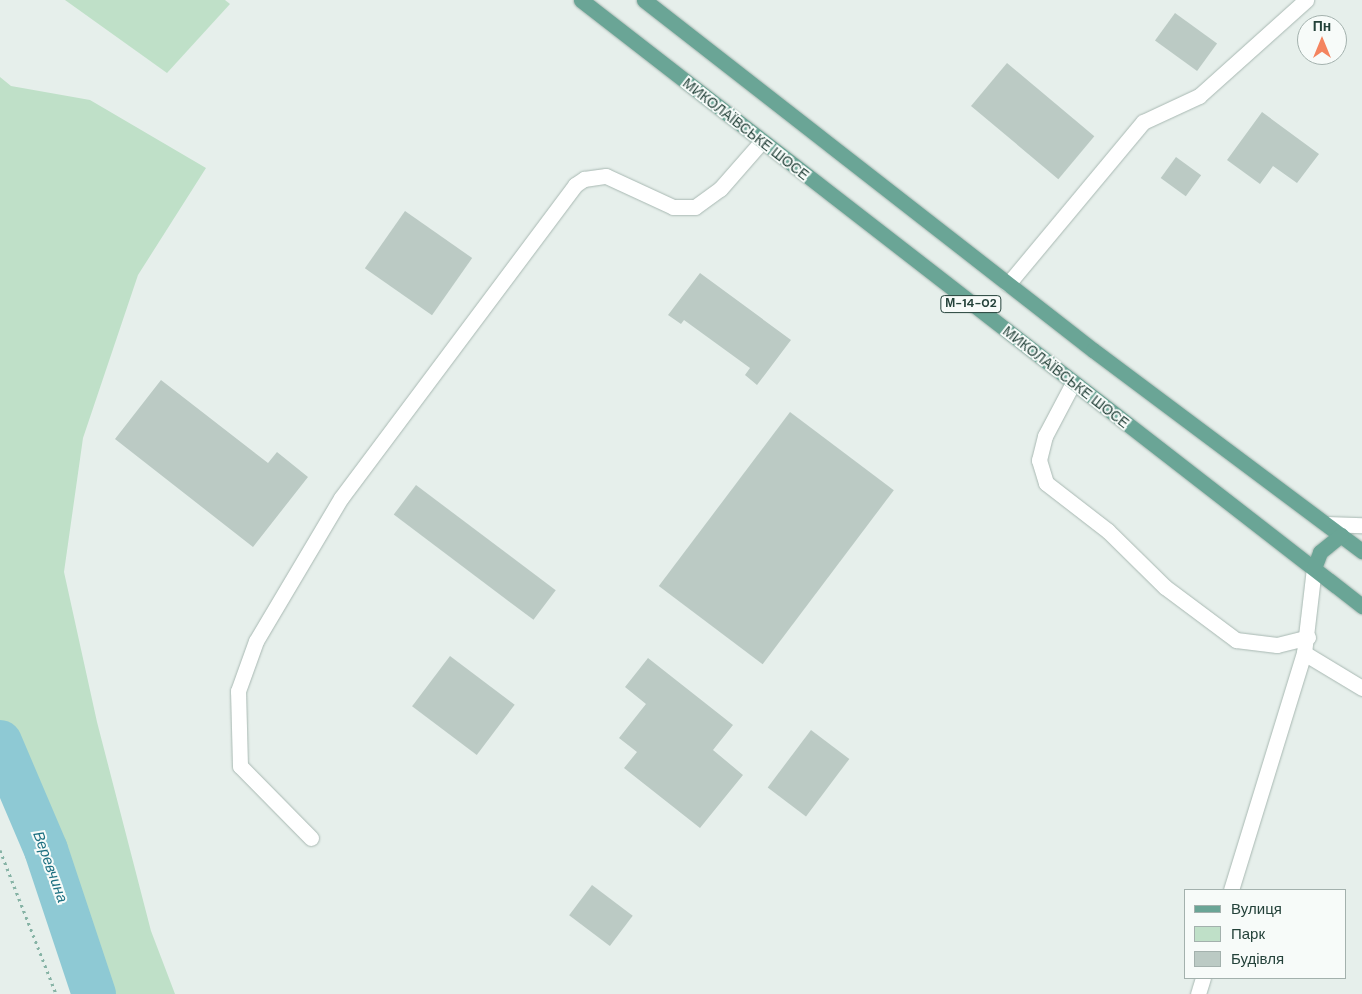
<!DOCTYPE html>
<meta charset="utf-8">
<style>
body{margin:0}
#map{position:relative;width:1362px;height:994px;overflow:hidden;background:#e6efeb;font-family:"DM Sans",sans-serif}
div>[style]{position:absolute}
.green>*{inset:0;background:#bfe0c8}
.river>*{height:44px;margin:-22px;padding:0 22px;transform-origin:22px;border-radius:22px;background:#8ec9d4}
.building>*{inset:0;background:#bbcac4;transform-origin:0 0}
.path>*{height:3px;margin-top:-1.5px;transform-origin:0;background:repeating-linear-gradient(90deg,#86b3a5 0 2.5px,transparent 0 6.5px)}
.roads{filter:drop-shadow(0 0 1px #a8b8b2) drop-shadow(0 0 1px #a8b8b2)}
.minor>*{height:15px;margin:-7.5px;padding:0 7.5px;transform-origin:7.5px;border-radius:7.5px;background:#fff}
.major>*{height:15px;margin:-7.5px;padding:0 7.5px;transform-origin:7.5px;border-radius:7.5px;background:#6aa596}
span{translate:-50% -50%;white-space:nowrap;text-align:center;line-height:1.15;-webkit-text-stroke:4px #f7fbf9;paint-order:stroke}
.shield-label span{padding:1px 4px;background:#f7fbf9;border:1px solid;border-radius:4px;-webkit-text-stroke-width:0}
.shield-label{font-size:12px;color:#24423a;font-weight:700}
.street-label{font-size:14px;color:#24423a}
.water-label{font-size:15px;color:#1c6f80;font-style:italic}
.legend{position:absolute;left:1184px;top:889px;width:162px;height:90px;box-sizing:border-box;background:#f7fbf9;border:1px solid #a3b1ad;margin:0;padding:6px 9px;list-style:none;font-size:15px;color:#24423a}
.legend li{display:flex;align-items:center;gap:10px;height:25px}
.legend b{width:25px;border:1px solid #a3b1ad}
.north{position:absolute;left:1297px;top:15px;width:50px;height:50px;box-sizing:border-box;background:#f7fbf9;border:1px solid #a3b1ad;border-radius:50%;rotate:0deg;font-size:14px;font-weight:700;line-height:20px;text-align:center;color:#24423a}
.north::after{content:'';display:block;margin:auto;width:18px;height:22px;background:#f4845f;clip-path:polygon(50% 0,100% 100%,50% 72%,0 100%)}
</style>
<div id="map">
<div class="green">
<div style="clip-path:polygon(65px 0,225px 0,230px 4px,167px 73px)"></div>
<div style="clip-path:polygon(0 77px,11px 86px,90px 100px,206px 168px,138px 275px,83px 438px,64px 572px,97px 722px,151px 931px,175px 994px,90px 994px,25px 789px,0 743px)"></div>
</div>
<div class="river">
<div style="left:0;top:742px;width:117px;rotate:66.9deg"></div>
<div style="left:46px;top:850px;width:152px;rotate:71.6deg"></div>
</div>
<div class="building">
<div style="left:1175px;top:13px;width:52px;height:34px;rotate:36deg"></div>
<div style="left:1007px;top:63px;width:114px;height:56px;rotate:40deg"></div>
<div style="clip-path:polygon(1262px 112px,1319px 154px,1297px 183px,1273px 166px,1260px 184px,1227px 160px)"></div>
<div style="left:1176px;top:157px;width:31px;height:26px;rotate:36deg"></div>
<div style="left:405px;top:211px;width:82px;height:70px;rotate:35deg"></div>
<div style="clip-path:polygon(700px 273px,791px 340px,757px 385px,745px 375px,750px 368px,684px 320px,681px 324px,668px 315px)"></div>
<div style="clip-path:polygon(161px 380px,268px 463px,277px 452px,308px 477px,253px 547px,115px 439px)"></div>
<div style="left:790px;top:412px;width:130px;height:218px;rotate:37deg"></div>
<div style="left:416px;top:485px;width:175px;height:37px;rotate:37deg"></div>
<div style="left:450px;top:656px;width:81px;height:63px;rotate:37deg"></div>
<div style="clip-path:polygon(648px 658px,733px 725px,713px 750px,743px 775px,700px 828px,624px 768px,637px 752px,619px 738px,646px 704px,625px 687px)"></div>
<div style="left:811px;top:730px;width:48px;height:72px;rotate:37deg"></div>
<div style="left:592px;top:885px;width:51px;height:38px;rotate:37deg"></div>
</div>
<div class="path">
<div style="left:0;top:850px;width:155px;rotate:68.7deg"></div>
</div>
<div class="roads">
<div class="minor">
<div style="left:1008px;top:284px;width:211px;rotate:-50.2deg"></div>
<div style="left:1143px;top:122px;width:62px;rotate:-24.9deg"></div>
<div style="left:1199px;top:96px;width:144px;rotate:-41.9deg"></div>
<div style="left:1073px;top:383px;width:60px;rotate:117.8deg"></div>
<div style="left:1045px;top:436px;width:25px;rotate:104deg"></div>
<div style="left:1039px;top:460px;width:24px;rotate:73deg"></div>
<div style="left:1046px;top:483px;width:78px;rotate:37.7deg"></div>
<div style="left:1108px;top:531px;width:80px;rotate:44.5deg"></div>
<div style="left:1165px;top:587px;width:89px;rotate:36.7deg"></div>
<div style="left:1236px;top:640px;width:41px;rotate:7deg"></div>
<div style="left:1277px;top:645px;width:32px;rotate:-14deg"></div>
<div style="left:1326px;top:524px;width:36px;rotate:2deg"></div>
<div style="left:1304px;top:653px;width:68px;rotate:31.1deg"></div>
<div style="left:311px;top:838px;width:101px;rotate:-134.6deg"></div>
<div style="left:240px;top:766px;width:75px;rotate:-91.5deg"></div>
<div style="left:238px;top:691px;width:53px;rotate:-70.2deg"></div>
<div style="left:256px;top:641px;width:166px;rotate:-59.3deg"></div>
<div style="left:341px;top:498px;width:391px;rotate:-53.2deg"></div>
<div style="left:575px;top:185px;width:11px;rotate:-34deg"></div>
<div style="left:584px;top:179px;width:22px;rotate:-8deg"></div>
<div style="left:606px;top:176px;width:74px;rotate:24.8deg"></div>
<div style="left:673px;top:207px;width:22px"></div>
<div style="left:695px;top:207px;width:31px;rotate:-36deg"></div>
<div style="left:720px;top:189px;width:64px;rotate:-48.8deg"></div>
<div style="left:1231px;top:890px;width:248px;rotate:-72.9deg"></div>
<div style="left:1304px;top:653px;width:86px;rotate:-83.3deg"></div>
<div style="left:1198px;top:994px;width:17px;rotate:-73deg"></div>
</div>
<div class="major">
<div style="left:581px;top:0;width:989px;rotate:37.81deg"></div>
<div style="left:644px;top:0;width:569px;rotate:37.94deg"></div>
<div style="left:1093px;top:350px;width:336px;rotate:36.8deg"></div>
<div style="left:1314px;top:568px;width:17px;rotate:-69deg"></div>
<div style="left:1320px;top:552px;width:27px;rotate:-39deg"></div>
</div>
</div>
<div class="shield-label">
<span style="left:971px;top:304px">М-14-02</span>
</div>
<div class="street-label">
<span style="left:746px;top:129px;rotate:38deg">МИКОЛАЇВСЬКЕ ШОСЕ</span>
<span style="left:1066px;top:377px;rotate:38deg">МИКОЛАЇВСЬКЕ ШОСЕ</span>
</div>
<div class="water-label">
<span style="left:50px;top:867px;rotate:70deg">Веревчина</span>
</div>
<ul class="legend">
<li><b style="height:6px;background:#6aa596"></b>Вулиця</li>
<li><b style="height:14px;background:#bfe0c8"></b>Парк</li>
<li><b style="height:14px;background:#bbcac4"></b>Будівля</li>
</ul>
<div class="north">Пн</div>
</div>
